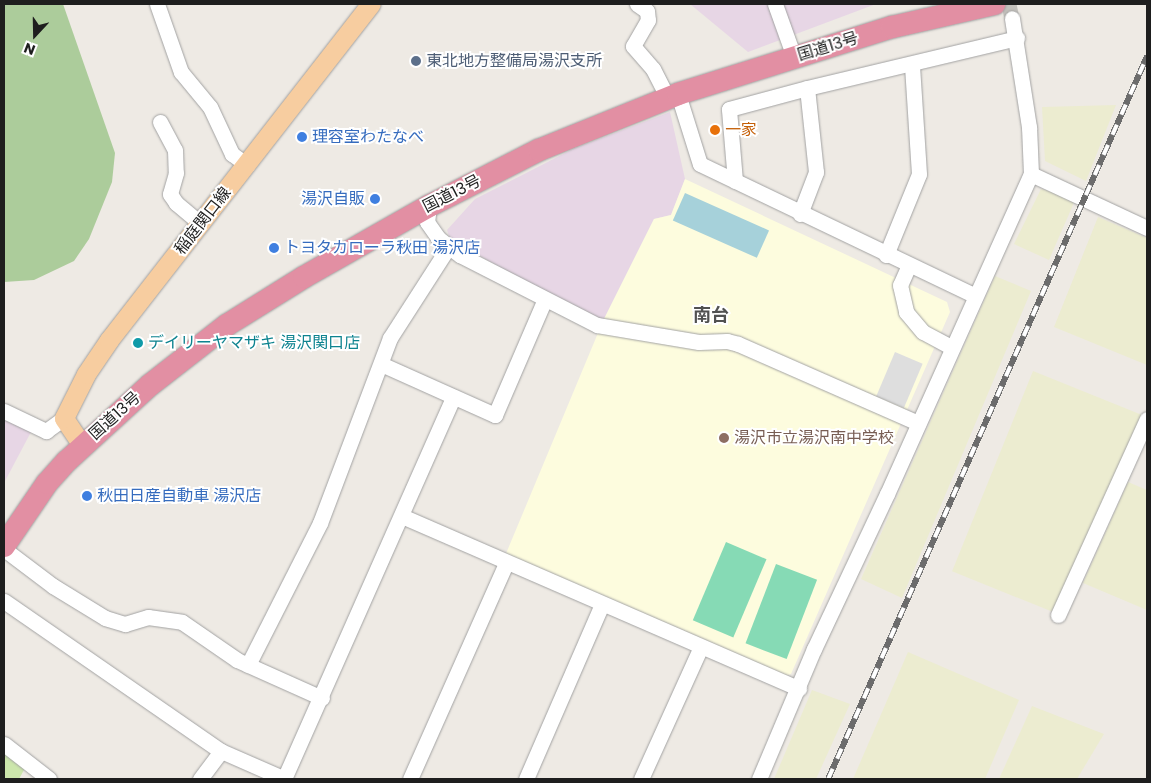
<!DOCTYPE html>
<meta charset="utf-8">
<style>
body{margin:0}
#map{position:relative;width:1151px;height:783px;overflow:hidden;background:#eeeae4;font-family:Poppins,"Noto Sans JP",sans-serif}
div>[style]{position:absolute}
.industrial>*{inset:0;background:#e7d6e5}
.education>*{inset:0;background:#fdfcde}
.farmland>*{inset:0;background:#ececd0;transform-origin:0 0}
.grass>*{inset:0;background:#cce6ac}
.forest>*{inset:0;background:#accc9b}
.pitch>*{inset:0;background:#86dab5;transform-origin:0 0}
.parking>*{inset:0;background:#dedede;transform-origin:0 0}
.water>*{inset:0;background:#a6d1da;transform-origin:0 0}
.minor-tunnel>*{height:15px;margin-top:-7.5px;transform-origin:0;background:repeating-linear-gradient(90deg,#c4c1bc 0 15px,transparent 0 23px)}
.roads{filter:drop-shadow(0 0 1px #a2a2a2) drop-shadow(0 0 1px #a2a2a2)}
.minor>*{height:15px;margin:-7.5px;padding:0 7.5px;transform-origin:7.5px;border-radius:7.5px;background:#fff}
.major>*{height:19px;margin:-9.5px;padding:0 9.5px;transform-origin:9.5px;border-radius:9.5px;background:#f7cda0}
.highway>*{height:22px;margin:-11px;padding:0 11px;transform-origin:11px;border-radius:11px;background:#e28fa3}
.rail>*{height:5.5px;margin-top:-2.75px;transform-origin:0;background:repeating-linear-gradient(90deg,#fff 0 11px,#6c6c6c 0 22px);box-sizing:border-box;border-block:1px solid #6c6c6c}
.dots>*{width:14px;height:14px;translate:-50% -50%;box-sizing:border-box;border:2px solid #fff;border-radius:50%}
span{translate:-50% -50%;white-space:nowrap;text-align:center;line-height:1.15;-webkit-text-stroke:4px #fff;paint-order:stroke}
.street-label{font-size:16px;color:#1e1e1e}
.service-label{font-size:16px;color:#4e5e75}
.left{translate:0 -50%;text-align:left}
.food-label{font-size:16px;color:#c56008}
.shop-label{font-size:16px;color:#366cbe}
.right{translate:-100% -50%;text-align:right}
.culture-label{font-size:16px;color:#0d838f}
.education-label{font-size:16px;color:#785e54}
.neighbourhood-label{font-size:18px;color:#515151;font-weight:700}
.frame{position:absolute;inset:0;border:5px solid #1e1e1e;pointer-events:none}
.north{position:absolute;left:10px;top:10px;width:50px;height:50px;-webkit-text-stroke:4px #fff;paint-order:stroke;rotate:201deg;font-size:14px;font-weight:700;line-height:20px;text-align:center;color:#1e1e1e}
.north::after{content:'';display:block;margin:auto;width:18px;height:22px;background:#1e1e1e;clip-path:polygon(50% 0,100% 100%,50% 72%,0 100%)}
</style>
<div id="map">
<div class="industrial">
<div style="clip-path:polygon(690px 4px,876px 4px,748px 52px)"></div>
<div style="clip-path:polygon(670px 112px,685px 179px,671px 215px,654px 219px,603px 321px,558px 300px,450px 239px,447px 230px,475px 199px,573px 149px)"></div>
<div style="clip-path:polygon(4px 417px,31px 432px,4px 483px)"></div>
</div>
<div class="education">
<div style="clip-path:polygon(685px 179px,947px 302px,950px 312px,791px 674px,782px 677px,505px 556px,603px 321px,654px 219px,671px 215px)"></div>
</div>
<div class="farmland">
<div style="clip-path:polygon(1116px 105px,1086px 181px,1045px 161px,1042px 107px)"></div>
<div style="clip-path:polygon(1041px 189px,1076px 198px,1049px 260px,1014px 244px)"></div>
<div style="clip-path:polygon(1098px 217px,1147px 238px,1147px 365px,1054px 327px)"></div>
<div style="clip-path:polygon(995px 276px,1031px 291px,902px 598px,861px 579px)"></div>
<div style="left:1033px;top:371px;width:117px;height:216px;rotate:22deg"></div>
<div style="clip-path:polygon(1128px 482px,1147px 490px,1147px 610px,1083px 583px)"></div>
<div style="clip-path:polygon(908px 652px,1019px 700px,985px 779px,853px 779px)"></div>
<div style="clip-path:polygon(812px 690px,850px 704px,816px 779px,774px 779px)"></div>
<div style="clip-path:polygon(1032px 706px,1104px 734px,1077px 779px,999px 779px)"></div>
</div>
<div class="grass">
<div style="clip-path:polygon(4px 749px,25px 768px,19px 779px,4px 779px)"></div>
</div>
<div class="forest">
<div style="clip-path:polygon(4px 4px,63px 4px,115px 153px,112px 182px,89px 239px,74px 261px,34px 280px,4px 282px)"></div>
</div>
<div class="pitch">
<div style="left:726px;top:542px;width:44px;height:85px;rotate:23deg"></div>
<div style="left:776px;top:564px;width:44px;height:85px;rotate:21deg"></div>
</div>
<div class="parking">
<div style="left:895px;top:352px;width:30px;height:48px;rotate:23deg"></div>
</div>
<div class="water">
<div style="left:685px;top:193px;width:92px;height:30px;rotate:24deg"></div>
</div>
<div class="minor-tunnel">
<div style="left:1009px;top:4px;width:14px;rotate:78deg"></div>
</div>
<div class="roads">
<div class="minor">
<div style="left:157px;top:4px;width:72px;rotate:70.6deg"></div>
<div style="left:181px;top:72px;width:45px;rotate:50.4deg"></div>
<div style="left:210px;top:107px;width:52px;rotate:64.9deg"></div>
<div style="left:232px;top:154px;width:19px;rotate:36deg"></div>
<div style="left:637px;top:4px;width:12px;rotate:35deg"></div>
<div style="left:647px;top:11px;width:9px;rotate:84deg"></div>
<div style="left:648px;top:20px;width:30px;rotate:120deg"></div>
<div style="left:633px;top:46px;width:30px;rotate:49deg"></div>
<div style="left:653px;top:69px;width:33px;rotate:63deg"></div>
<div style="left:775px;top:4px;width:56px;rotate:70.3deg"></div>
<div style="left:678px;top:94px;width:73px;rotate:72.6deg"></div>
<div style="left:700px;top:164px;width:304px;rotate:25.6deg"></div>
<div style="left:160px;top:122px;width:32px;rotate:62deg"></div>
<div style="left:175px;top:150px;width:23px;rotate:88deg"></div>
<div style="left:176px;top:173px;width:22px;rotate:106deg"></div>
<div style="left:170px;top:194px;width:11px;rotate:56deg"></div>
<div style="left:176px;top:203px;width:33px;rotate:40deg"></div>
<div style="left:1031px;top:174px;width:128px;rotate:25deg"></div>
<div style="left:735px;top:181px;width:72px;rotate:-94.8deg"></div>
<div style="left:729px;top:109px;width:81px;rotate:-15.1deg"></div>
<div style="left:429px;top:206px;width:16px;rotate:97deg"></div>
<div style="left:427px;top:222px;width:19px;rotate:55deg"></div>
<div style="left:438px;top:238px;width:28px;rotate:38deg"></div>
<div style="left:460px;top:255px;width:154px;rotate:27.1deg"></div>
<div style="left:597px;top:325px;width:103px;rotate:9.5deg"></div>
<div style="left:699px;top:342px;width:28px;rotate:-2deg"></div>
<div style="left:727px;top:341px;width:11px;rotate:15deg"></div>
<div style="left:738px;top:344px;width:197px;rotate:23.7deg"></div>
<div style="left:800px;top:214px;width:45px;rotate:-69.1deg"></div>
<div style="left:816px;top:172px;width:84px;rotate:-96.1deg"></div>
<div style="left:807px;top:88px;width:216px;rotate:-13.4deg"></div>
<div style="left:886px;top:255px;width:87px;rotate:-67.8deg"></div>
<div style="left:919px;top:174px;width:109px;rotate:-93.7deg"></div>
<div style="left:909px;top:265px;width:22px;rotate:114deg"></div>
<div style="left:900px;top:285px;width:28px;rotate:77deg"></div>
<div style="left:906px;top:312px;width:26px;rotate:50deg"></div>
<div style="left:923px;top:332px;width:32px;rotate:28deg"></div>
<div style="left:381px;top:364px;width:125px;rotate:24.1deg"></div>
<div style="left:495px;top:415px;width:126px;rotate:-66.7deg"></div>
<div style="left:4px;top:411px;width:47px;rotate:25.5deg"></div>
<div style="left:46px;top:431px;width:22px;rotate:-36deg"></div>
<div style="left:402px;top:516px;width:433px;rotate:23.5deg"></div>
<div style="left:4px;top:549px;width:61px;rotate:37.1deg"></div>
<div style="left:53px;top:586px;width:61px;rotate:31.6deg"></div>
<div style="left:105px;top:618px;width:21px;rotate:17deg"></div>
<div style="left:125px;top:624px;width:24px;rotate:-17deg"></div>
<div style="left:148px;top:617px;width:34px;rotate:8deg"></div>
<div style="left:182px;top:622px;width:67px;rotate:34.6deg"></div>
<div style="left:237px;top:660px;width:93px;rotate:24.1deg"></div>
<div style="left:4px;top:601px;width:264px;rotate:34.7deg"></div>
<div style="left:221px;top:751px;width:70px;rotate:23.6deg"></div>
<div style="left:1058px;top:615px;width:215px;rotate:-65.6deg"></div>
<div style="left:248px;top:665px;width:159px;rotate:-63.1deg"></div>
<div style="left:320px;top:523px;width:198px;rotate:-69.3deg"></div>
<div style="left:390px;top:338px;width:109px;rotate:-57.3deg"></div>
<div style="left:4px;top:744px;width:57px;rotate:37.9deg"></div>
<div style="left:200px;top:779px;width:35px;rotate:-53deg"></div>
<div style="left:284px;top:779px;width:418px;rotate:-66.1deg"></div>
<div style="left:410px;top:779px;width:236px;rotate:-66deg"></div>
<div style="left:526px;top:779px;width:191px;rotate:-66.5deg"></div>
<div style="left:641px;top:779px;width:145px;rotate:-65.6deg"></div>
<div style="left:759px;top:779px;width:141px;rotate:-67.1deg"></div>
<div style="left:814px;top:649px;width:171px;rotate:-64.8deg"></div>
<div style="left:887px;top:494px;width:351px;rotate:-65.8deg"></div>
<div style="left:1031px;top:174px;width:47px;rotate:-92.4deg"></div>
<div style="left:1029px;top:127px;width:110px;rotate:-98.9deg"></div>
</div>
<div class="major">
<div style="left:82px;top:445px;width:32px;rotate:-124deg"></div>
<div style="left:64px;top:418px;width:49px;rotate:-63.4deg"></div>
<div style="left:86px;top:374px;width:41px;rotate:-55.9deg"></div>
<div style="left:109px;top:340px;width:426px;rotate:-52.1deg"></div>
</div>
<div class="highway">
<div style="left:4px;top:546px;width:76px;rotate:-55.7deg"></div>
<div style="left:47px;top:483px;width:30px;rotate:-48deg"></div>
<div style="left:67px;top:461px;width:113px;rotate:-42.5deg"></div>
<div style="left:150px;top:385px;width:98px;rotate:-37.9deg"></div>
<div style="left:227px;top:325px;width:91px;rotate:-31.9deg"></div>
<div style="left:304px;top:277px;width:144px;rotate:-29.6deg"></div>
<div style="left:429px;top:206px;width:123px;rotate:-27deg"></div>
<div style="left:539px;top:150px;width:150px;rotate:-21.9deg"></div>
<div style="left:678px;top:94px;width:224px;rotate:-17.4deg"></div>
<div style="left:892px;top:27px;width:105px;rotate:-12.7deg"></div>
</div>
</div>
<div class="rail">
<div style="left:828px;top:779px;width:790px;rotate:-66.19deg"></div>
</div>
<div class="dots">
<div style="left:416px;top:61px;background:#5c6f8a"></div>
<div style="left:715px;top:130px;background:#e8710a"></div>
<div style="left:302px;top:137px;background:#3f7fe0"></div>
<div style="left:375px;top:199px;background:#3f7fe0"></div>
<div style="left:274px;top:248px;background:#3f7fe0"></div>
<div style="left:138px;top:343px;background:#0f9aa8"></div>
<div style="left:724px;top:438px;background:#8d6e63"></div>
<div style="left:87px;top:496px;background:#3f7fe0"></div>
</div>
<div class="street-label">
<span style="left:828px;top:47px;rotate:-17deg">国道13号</span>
<span style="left:452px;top:194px;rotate:-27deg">国道13号</span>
<span style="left:203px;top:221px;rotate:-52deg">稲庭関口線</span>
<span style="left:115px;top:416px;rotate:-42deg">国道13号</span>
</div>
<div class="service-label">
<span class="left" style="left:426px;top:61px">東北地方整備局湯沢支所</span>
</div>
<div class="food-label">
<span class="left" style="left:725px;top:130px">一家</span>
</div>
<div class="shop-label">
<span class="left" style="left:312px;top:137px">理容室わたなべ</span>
<span class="right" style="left:365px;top:199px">湯沢自販</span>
<span class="left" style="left:284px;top:248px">トヨタカローラ秋田 湯沢店</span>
<span class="left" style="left:97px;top:496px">秋田日産自動車 湯沢店</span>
</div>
<div class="culture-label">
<span class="left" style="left:148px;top:343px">デイリーヤマザキ 湯沢関口店</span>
</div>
<div class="education-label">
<span class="left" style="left:734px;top:438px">湯沢市立湯沢南中学校</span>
</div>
<div class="neighbourhood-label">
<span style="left:711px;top:315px">南台</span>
</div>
<div class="frame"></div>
<div class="north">N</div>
</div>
